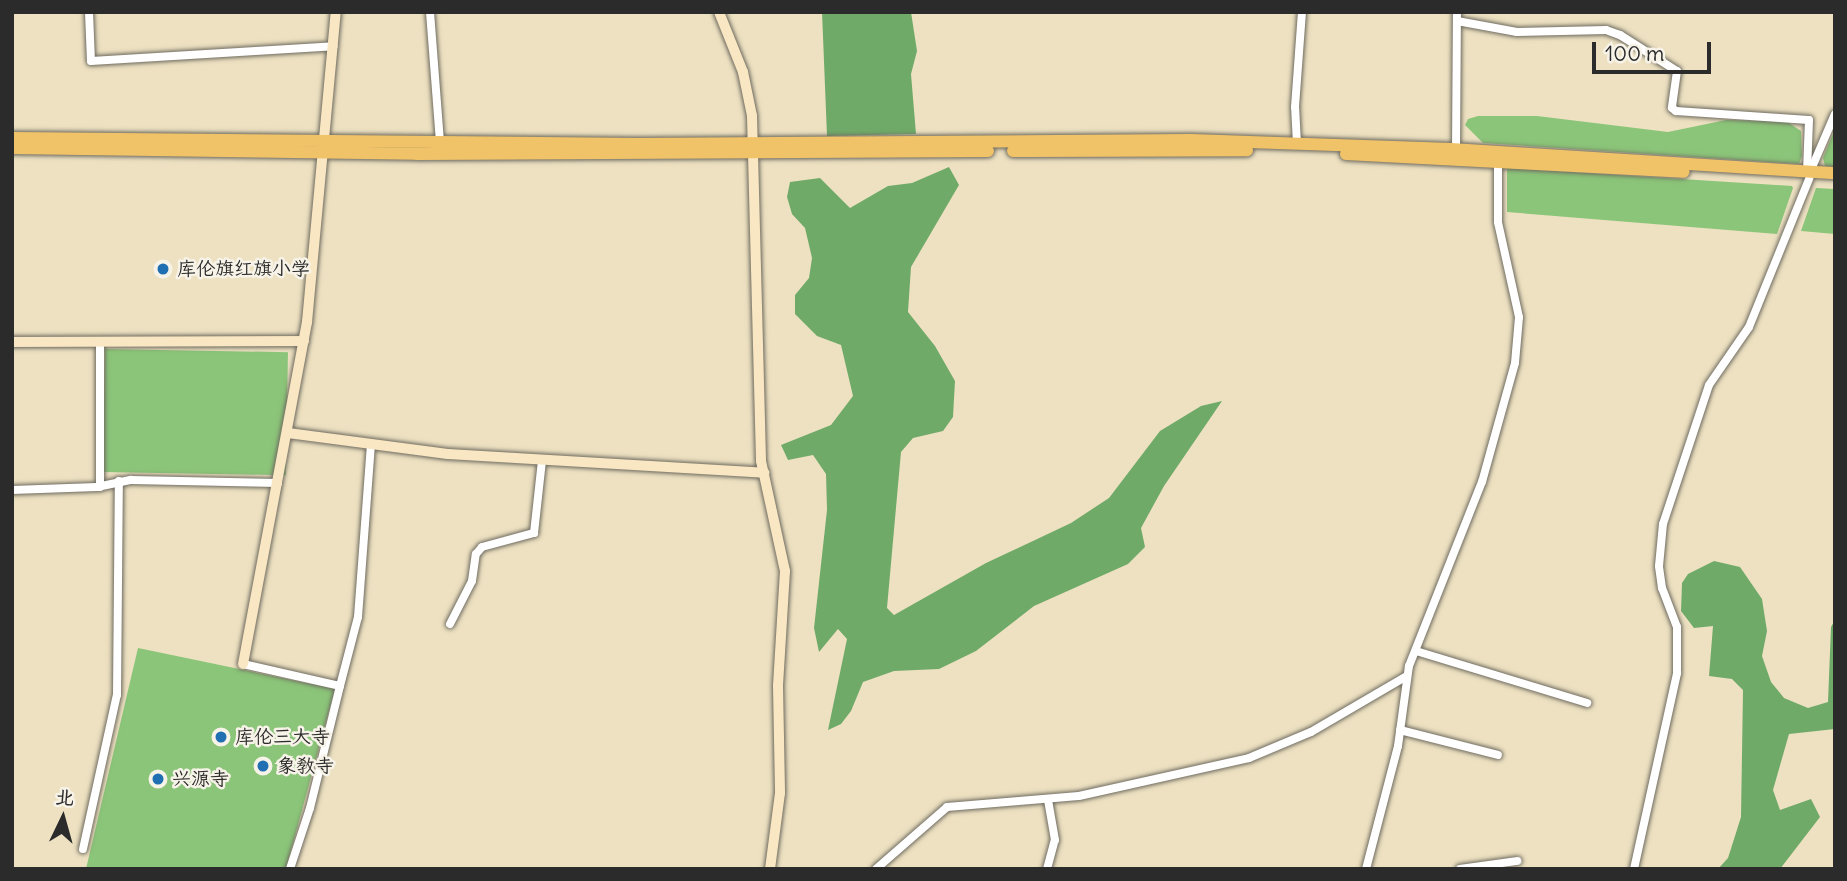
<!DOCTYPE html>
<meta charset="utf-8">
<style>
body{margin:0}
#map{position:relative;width:1847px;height:881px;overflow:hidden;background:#ede1c1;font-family:Delius,"LXGW WenKai TC",sans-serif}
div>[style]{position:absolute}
.green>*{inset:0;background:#8bc579;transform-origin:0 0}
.forest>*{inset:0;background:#70aa69}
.roads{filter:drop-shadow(0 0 2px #6f6b60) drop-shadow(0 0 2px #6f6b60)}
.street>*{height:8px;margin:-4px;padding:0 4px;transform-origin:4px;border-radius:4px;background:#fff}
.secondary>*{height:10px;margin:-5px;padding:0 5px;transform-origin:5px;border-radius:5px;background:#f9e7c3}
.primary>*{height:12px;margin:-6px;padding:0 6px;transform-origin:6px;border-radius:6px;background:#f1c369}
.dots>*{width:19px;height:19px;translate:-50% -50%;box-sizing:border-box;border:4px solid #f7f3e8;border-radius:50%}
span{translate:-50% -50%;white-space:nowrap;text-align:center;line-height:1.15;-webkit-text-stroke:5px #f7f3e8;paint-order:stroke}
.poi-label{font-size:19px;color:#2b2b2b}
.left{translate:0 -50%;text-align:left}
.frame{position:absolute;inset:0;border:14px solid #2b2b2b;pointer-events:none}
.north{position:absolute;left:28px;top:783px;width:70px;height:70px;-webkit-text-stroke:5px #f7f3e8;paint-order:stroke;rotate:5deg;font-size:19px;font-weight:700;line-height:28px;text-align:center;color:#2b2b2b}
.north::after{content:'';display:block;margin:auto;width:24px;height:32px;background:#2b2b2b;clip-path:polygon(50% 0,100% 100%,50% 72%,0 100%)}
.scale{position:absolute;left:1592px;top:42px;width:119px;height:32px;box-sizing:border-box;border:4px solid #2b2b2b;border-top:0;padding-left:9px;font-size:21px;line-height:24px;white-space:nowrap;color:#2b2b2b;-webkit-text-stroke:5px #f7f3e8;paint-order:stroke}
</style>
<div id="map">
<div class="green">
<div style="clip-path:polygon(1478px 116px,1537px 116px,1668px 132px,1726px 120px,1786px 121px,1801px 131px,1802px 156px,1799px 164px,1483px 143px,1465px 125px,1468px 119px)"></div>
<div style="clip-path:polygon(1835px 129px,1835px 167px,1825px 166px,1823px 158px)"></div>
<div style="clip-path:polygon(1507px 168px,1792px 186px,1793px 188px,1777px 234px,1507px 212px)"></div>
<div style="clip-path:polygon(1816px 188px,1835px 189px,1835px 234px,1801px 231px)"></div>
<div style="left:105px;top:349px;width:183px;height:123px;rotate:1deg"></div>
<div style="clip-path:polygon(138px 648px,335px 689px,286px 869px,86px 869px)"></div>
</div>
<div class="forest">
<div style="clip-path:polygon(822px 12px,911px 12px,917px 51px,911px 74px,916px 134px,827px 136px)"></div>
<div style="clip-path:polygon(949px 167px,959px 185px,911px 267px,908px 312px,935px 346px,955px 381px,953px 417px,943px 431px,913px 438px,901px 452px,887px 608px,894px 615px,986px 563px,1071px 523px,1109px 498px,1160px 431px,1201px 406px,1222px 401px,1164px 486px,1141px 528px,1145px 547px,1128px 564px,1034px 606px,976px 651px,939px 669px,894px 671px,863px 682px,851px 711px,841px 724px,828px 730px,847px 639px,838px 629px,819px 652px,814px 628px,827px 510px,826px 474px,813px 455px,788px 460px,781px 445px,831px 425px,853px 396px,841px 345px,817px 336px,795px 314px,795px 295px,809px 278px,812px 258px,805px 228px,792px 214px,787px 197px,790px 182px,820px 178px,850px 208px,888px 186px,912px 183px)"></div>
<div style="clip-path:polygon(1714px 561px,1740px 567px,1762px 599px,1767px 631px,1762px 656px,1771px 682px,1784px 698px,1808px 708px,1828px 702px,1831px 627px,1835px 620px,1835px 729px,1789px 734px,1773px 790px,1780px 810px,1811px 799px,1820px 817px,1780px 869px,1718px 869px,1728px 858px,1741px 817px,1743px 690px,1732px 679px,1709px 676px,1713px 626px,1694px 628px,1681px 611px,1682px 583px,1688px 574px)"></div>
</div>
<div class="roads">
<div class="street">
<div style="left:89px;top:12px;width:49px;rotate:87.7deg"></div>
<div style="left:91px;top:61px;width:243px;rotate:-3.5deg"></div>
<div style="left:430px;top:12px;width:130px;rotate:85.6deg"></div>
<div style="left:1457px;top:21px;width:61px;rotate:10.4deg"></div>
<div style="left:1517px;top:32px;width:89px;rotate:-1.3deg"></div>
<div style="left:1606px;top:30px;width:15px;rotate:20deg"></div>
<div style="left:1620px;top:35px;width:67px;rotate:32.3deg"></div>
<div style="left:1677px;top:71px;width:37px;rotate:98deg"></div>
<div style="left:1672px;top:108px;width:5px;rotate:37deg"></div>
<div style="left:1676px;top:111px;width:133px;rotate:3.9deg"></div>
<div style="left:1809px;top:120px;width:51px;rotate:92.2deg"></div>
<div style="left:1297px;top:144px;width:37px;rotate:-93deg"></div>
<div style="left:1295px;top:107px;width:95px;rotate:-85.8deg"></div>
<div style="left:1456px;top:149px;width:137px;rotate:-89.6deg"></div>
<div style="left:1810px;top:172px;width:63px;rotate:-66.7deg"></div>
<div style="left:100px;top:341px;width:146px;rotate:90deg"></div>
<div style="left:12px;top:490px;width:85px;rotate:-2deg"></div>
<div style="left:97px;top:487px;width:35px;rotate:-12deg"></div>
<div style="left:131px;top:480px;width:147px;rotate:1.2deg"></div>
<div style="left:450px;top:624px;width:48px;rotate:-62.9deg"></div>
<div style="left:472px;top:581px;width:27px;rotate:-82deg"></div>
<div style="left:476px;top:554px;width:9px;rotate:-49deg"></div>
<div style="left:482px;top:547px;width:54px;rotate:-15.1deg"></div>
<div style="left:534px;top:533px;width:73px;rotate:-83.7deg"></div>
<div style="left:1416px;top:651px;width:179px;rotate:16.9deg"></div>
<div style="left:243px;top:664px;width:99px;rotate:12.8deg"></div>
<div style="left:340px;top:686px;width:126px;rotate:103.8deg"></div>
<div style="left:310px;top:808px;width:64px;rotate:108.2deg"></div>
<div style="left:340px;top:686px;width:71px;rotate:-75.4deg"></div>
<div style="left:358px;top:617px;width:173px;rotate:-85.7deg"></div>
<div style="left:1400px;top:730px;width:101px;rotate:14.3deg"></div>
<div style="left:83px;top:849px;width:158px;rotate:-77.6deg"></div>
<div style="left:117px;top:695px;width:214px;rotate:-89.5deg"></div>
<div style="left:876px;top:869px;width:94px;rotate:-41.1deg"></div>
<div style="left:947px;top:807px;width:132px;rotate:-4.8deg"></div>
<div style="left:1079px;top:796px;width:174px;rotate:-12.6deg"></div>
<div style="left:1249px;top:758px;width:67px;rotate:-22.8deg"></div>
<div style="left:1311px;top:732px;width:111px;rotate:-30.3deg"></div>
<div style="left:1047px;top:869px;width:30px;rotate:-75deg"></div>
<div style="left:1055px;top:840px;width:41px;rotate:-99.9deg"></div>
<div style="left:1366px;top:869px;width:127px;rotate:-75.4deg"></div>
<div style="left:1398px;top:746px;width:81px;rotate:-82.2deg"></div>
<div style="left:1409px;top:666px;width:198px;rotate:-68.4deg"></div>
<div style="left:1482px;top:482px;width:123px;rotate:-74.5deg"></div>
<div style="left:1515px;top:363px;width:46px;rotate:-85deg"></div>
<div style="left:1519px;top:317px;width:97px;rotate:-102.5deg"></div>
<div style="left:1498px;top:222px;width:61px;rotate:-90deg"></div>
<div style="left:1460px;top:869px;width:58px;rotate:-8deg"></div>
<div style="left:1634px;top:869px;width:201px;rotate:-77.6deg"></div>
<div style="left:1677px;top:673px;width:46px;rotate:-90deg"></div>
<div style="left:1677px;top:627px;width:42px;rotate:-111deg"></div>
<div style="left:1662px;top:588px;width:22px;rotate:-98deg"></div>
<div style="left:1659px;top:566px;width:42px;rotate:-84.6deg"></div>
<div style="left:1663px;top:524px;width:146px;rotate:-71.7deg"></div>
<div style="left:1709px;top:385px;width:70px;rotate:-55.4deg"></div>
<div style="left:1749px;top:327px;width:160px;rotate:-67.9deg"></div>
</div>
<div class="secondary">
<div style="left:719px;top:12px;width:65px;rotate:68.2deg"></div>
<div style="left:743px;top:72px;width:45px;rotate:78.4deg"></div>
<div style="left:752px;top:116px;width:345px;rotate:88.5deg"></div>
<div style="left:761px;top:461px;width:113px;rotate:77.7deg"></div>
<div style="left:785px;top:571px;width:115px;rotate:93.5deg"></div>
<div style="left:778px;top:686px;width:107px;rotate:88.9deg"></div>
<div style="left:780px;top:793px;width:77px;rotate:97.5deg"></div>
<div style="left:12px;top:342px;width:292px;rotate:-0.2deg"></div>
<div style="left:288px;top:433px;width:161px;rotate:7.5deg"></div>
<div style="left:448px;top:454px;width:317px;rotate:3.4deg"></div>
<div style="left:243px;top:664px;width:348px;rotate:-79.4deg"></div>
<div style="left:307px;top:322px;width:311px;rotate:-84.7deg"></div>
</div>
<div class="primary">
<div style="left:12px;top:138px;width:626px;rotate:0.55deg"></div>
<div style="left:638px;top:144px;width:553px;rotate:-0.41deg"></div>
<div style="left:1191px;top:140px;width:260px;rotate:2deg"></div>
<div style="left:1451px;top:149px;width:385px;rotate:3.6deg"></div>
<div style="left:12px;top:148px;width:405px;rotate:0.8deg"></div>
<div style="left:417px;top:154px;width:571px;rotate:-0.3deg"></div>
<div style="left:1013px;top:151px;width:234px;rotate:-0.2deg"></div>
<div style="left:1346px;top:154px;width:338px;rotate:3deg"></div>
</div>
</div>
<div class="dots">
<div style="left:163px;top:269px;background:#1f6fb2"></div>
<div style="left:221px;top:737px;background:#1f6fb2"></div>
<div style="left:263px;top:766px;background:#1f6fb2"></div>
<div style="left:158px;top:779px;background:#1f6fb2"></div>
</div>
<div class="poi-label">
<span class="left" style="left:177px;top:269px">库伦旗红旗小学</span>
<span class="left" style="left:235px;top:737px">库伦三大寺</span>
<span class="left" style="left:277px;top:766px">象教寺</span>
<span class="left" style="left:172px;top:779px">兴源寺</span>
</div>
<div class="frame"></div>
<div class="north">北</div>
<div class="scale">100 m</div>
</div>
